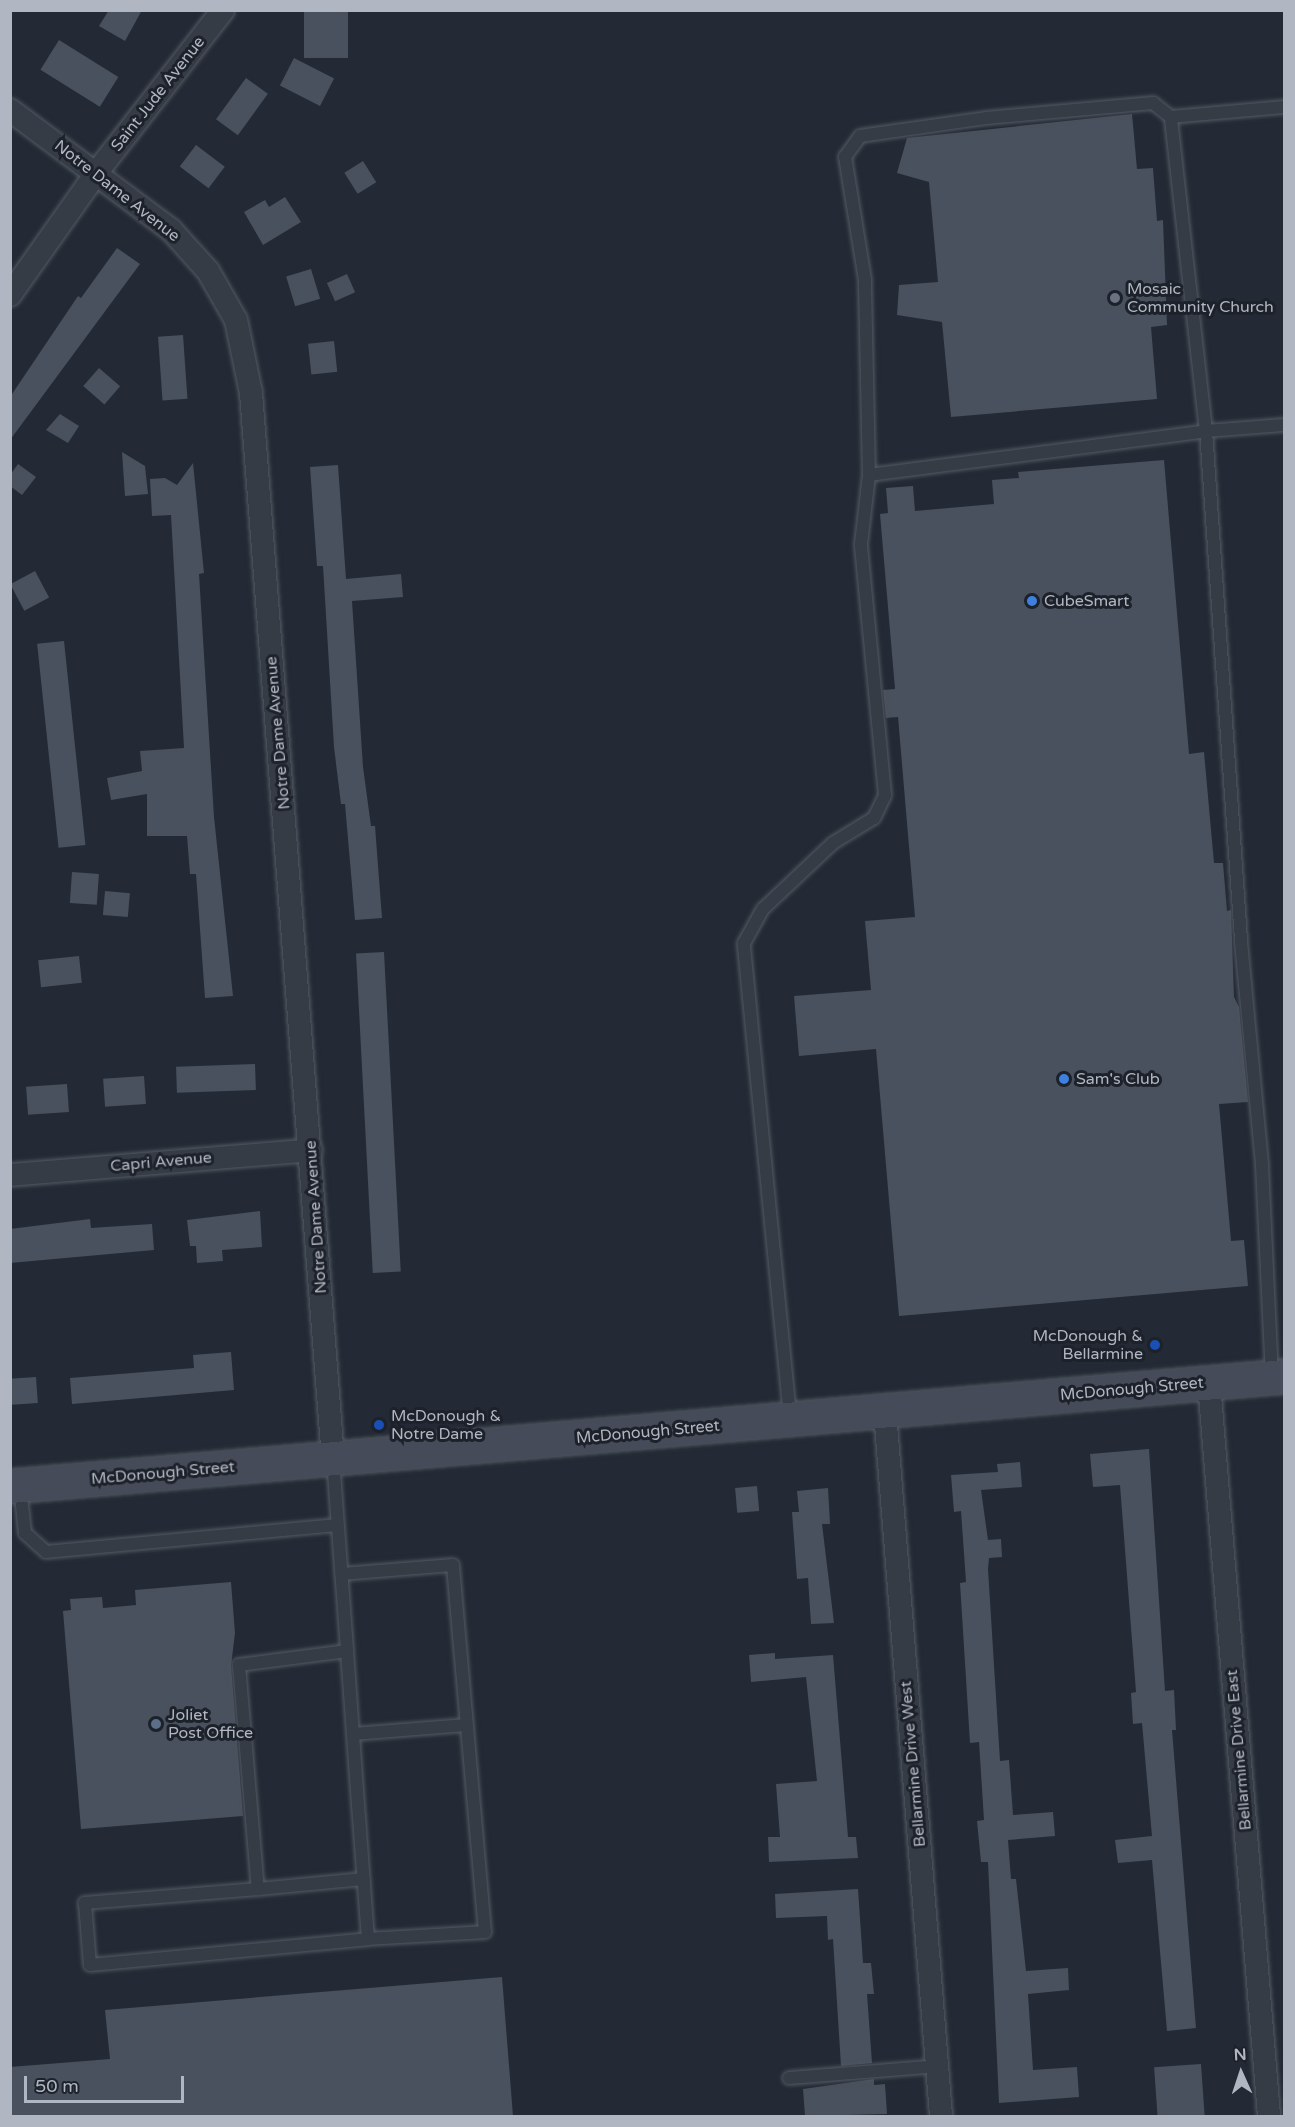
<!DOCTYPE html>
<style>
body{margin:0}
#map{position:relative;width:1295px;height:2127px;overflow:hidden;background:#232a35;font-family:"Varela Round",sans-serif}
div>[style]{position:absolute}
.building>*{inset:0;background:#49515e;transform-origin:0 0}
.roads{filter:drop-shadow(0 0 2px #545a63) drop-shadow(0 0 2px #545a63)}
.lane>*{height:12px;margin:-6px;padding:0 6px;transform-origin:6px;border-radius:6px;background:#363c46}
.street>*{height:22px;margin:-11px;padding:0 11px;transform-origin:11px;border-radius:11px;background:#363c46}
.secondary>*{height:33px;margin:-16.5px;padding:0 16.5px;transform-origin:16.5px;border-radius:16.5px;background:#454b58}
.dots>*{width:16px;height:16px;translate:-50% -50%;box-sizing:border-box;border:3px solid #1c212a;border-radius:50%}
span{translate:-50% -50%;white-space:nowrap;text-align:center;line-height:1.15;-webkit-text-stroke:6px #1c212a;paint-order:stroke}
.street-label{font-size:16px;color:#b1b7c2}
.poi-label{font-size:16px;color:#b1b7c2}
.left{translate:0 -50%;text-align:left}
.right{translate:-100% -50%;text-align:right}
.frame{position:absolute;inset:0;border:12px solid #b1b7c2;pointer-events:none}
.north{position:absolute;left:1211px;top:2043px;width:60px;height:60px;-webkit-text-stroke:4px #1c212a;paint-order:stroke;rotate:357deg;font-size:16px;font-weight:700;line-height:24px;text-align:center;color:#b1b7c2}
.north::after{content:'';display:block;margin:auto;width:21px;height:27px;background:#b1b7c2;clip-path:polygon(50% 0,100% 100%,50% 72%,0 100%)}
.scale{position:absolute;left:24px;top:2076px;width:160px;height:27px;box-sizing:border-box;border:3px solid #b1b7c2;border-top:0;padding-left:8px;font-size:18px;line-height:21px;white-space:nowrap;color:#b1b7c2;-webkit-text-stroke:4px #1c212a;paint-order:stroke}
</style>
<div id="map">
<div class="building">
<div style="clip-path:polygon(109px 10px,142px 10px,125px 41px,99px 26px)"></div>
<div style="left:304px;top:10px;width:44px;height:48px"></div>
<div style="left:59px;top:40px;width:70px;height:35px;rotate:32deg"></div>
<div style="left:294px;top:58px;width:45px;height:31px;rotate:27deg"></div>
<div style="left:246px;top:78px;width:27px;height:51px;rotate:36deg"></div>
<div style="clip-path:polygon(1132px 114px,1137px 169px,1153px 168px,1157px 221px,1163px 220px,1167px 325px,1151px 327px,1157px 399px,951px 417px,942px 322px,897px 315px,899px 285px,938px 282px,929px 182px,897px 173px,907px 138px)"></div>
<div style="left:196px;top:145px;width:36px;height:27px;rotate:37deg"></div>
<div style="left:363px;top:161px;width:25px;height:22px;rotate:58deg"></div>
<div style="clip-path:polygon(285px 197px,301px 222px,263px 245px,244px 212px,265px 200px,269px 207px)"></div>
<div style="clip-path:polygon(117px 248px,140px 264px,10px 440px,10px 397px,78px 296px,81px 298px)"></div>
<div style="left:311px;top:269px;width:31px;height:26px;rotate:73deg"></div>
<div style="left:347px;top:274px;width:20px;height:22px;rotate:66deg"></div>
<div style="left:183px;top:335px;width:64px;height:25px;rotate:86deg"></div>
<div style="left:334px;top:341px;width:31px;height:26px;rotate:84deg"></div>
<div style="left:99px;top:368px;width:28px;height:24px;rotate:41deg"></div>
<div style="clip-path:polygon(60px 414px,79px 426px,68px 443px,46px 430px)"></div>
<div style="clip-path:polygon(122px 452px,145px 466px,148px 494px,125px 496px)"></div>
<div style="clip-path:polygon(1164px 460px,1189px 754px,1204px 752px,1214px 863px,1223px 863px,1227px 911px,1231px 910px,1234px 997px,1239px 1007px,1248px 1102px,1219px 1104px,1231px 1241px,1244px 1240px,1248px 1286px,899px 1316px,876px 1049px,799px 1056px,794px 996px,871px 990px,865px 921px,915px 917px,898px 717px,886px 718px,883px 690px,895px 689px,880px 514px,888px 513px,886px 488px,913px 486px,915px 511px,994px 504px,992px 480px,1019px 478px,1018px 472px)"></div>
<div style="clip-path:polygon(193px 463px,204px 573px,199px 574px,214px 817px,233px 996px,205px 998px,196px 874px,190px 874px,187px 836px,147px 836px,147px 794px,111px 800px,107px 778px,142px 771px,140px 751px,184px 748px,171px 515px,152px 516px,150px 479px,165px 478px,177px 485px)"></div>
<div style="clip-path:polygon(18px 464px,36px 477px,22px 495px,10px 486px,10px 475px)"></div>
<div style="clip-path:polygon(338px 465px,346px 579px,401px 574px,403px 597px,352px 601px,363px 767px,371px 826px,375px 826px,382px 918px,355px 920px,345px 804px,341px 804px,334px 747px,323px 566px,317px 566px,310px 467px)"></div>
<div style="left:35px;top:571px;width:30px;height:28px;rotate:62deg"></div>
<div style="left:64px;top:641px;width:205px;height:27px;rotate:84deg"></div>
<div style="left:72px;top:872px;width:27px;height:31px;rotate:4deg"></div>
<div style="left:105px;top:891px;width:25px;height:24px;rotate:5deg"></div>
<div style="left:384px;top:952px;width:320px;height:28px;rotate:87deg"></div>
<div style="left:79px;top:956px;width:27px;height:41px;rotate:84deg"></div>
<div style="left:255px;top:1064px;width:26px;height:79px;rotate:88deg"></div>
<div style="left:144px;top:1076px;width:28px;height:41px;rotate:86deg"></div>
<div style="left:67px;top:1084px;width:28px;height:41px;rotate:86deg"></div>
<div style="clip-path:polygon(260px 1211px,262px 1247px,222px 1250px,223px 1261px,197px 1263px,196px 1246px,190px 1246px,187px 1220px)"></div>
<div style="clip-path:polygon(90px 1219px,91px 1228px,152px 1224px,154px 1250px,10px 1263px,10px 1229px)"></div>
<div style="clip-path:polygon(231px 1352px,234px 1390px,72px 1404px,70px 1378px,194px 1368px,193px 1355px)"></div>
<div style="left:36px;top:1377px;width:26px;height:26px;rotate:86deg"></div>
<div style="clip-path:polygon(1149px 1449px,1165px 1691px,1174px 1690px,1176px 1730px,1172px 1730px,1196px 2028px,1167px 2031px,1152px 1860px,1118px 1863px,1115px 1840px,1152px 1836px,1142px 1723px,1133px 1724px,1131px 1693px,1136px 1692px,1120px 1485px,1093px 1487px,1090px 1454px)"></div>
<div style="clip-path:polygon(1020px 1462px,1022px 1487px,981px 1490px,988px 1540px,1001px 1539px,1002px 1557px,989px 1558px,988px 1569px,1000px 1761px,1009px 1760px,1013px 1815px,1053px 1812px,1055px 1836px,1008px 1840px,1011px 1879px,1016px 1879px,1026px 1971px,1068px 1968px,1069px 1990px,1028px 1994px,1033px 2070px,1077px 2067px,1079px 2097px,999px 2103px,988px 1862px,981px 1862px,977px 1821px,984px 1820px,979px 1742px,970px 1743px,960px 1583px,966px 1582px,961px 1511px,954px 1512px,951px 1475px,998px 1472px,997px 1464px)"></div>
<div style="left:757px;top:1486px;width:25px;height:22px;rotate:85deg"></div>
<div style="clip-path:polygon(828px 1488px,830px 1524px,822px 1524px,834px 1623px,811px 1624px,808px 1578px,797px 1579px,792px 1512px,799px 1512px,797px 1491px)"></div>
<div style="clip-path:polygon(231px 1582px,235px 1633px,231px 1666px,243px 1816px,81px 1829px,63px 1611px,71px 1610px,70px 1599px,102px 1597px,103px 1608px,136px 1605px,135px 1590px)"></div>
<div style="clip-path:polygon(775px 1653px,775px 1659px,833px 1655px,848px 1837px,856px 1837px,858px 1858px,769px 1862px,768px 1837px,780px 1837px,776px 1784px,817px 1781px,806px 1677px,751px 1682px,749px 1655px)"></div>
<div style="clip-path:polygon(858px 1889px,863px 1963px,871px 1963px,874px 1994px,867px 1994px,872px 2063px,841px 2066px,833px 1939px,828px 1940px,827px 1916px,776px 1918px,775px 1894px)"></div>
<div style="clip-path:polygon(502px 1977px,513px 2116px,10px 2116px,10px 2067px,110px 2059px,105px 2010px)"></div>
<div style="left:1201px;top:2064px;width:52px;height:47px;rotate:86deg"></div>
<div style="clip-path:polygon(874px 2079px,874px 2085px,885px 2084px,887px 2114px,805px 2116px,803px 2089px)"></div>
</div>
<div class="roads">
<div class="lane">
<div style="left:869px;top:475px;width:195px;rotate:-91.2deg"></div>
<div style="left:865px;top:280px;width:125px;rotate:-99.2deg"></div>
<div style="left:845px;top:157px;width:26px;rotate:-54deg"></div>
<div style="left:860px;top:136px;width:127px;rotate:-8.1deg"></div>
<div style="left:986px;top:118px;width:168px;rotate:-5.1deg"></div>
<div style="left:1153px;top:103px;width:23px;rotate:38deg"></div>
<div style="left:1272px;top:1377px;width:213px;rotate:-92.7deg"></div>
<div style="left:1262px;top:1164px;width:225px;rotate:-95.4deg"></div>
<div style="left:1241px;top:940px;width:510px;rotate:-93.93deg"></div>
<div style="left:1206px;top:431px;width:78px;rotate:-4.4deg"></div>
<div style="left:790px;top:1416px;width:475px;rotate:-95.6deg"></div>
<div style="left:744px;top:943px;width:39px;rotate:-61deg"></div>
<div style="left:763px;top:909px;width:96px;rotate:-43.3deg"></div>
<div style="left:833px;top:843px;width:48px;rotate:-31.4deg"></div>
<div style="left:874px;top:818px;width:25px;rotate:-64deg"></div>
<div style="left:885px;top:795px;width:252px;rotate:-95.5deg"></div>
<div style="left:861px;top:544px;width:69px;rotate:-83.4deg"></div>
<div style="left:869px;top:475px;width:340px;rotate:-7.4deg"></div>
<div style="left:1206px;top:431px;width:316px;rotate:-96.4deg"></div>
<div style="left:1171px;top:117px;width:113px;rotate:-5.1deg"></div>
<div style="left:333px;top:1459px;width:193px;rotate:85.8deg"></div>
<div style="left:347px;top:1651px;width:166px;rotate:85.9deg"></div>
<div style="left:359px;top:1817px;width:122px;rotate:85.8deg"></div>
<div style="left:368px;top:1939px;width:117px;rotate:-3.4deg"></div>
<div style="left:485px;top:1932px;width:368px;rotate:-95deg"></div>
<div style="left:453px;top:1565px;width:112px;rotate:175.4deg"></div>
<div style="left:20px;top:1487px;width:46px;rotate:83.8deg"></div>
<div style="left:25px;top:1533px;width:28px;rotate:42deg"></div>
<div style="left:46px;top:1552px;width:292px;rotate:-5.3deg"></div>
<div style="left:347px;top:1651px;width:109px;rotate:172.6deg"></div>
<div style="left:239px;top:1665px;width:225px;rotate:85.2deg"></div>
<div style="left:258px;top:1889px;width:106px;rotate:-5.4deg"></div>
<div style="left:353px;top:1734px;width:114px;rotate:-4.5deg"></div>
<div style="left:258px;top:1889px;width:174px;rotate:175.4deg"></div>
<div style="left:85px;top:1903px;width:62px;rotate:85.4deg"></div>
<div style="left:90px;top:1965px;width:279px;rotate:-5.3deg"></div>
<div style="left:789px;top:2078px;width:148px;rotate:-4.6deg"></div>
</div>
<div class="street">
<div style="left:10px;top:110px;width:201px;rotate:36.7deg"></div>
<div style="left:171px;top:230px;width:55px;rotate:47.9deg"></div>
<div style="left:208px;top:271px;width:56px;rotate:60.3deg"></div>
<div style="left:236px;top:320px;width:75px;rotate:78.4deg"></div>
<div style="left:251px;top:393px;width:1068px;rotate:85.6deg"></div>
<div style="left:10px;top:295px;width:151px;rotate:-54.7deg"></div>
<div style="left:97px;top:172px;width:205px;rotate:-52.1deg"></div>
<div style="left:10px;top:1175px;width:302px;rotate:-4.7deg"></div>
<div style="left:1209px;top:1383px;width:735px;rotate:85.32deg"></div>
<div style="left:885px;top:1412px;width:706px;rotate:85.45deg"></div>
</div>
<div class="secondary">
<div style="left:10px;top:1486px;width:1279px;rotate:-4.93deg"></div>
</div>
</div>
<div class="dots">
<div style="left:1115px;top:298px;background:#6b7280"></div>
<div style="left:1032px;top:601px;background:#3f7fe0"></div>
<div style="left:1064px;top:1079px;background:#3f7fe0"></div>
<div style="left:1155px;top:1345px;background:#1a4fb4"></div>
<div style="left:379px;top:1425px;background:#1a4fb4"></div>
<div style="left:156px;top:1724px;background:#5c6f8a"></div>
</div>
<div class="street-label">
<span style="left:158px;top:94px;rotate:-52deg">Saint Jude Avenue</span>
<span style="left:117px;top:191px;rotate:38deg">Notre Dame Avenue</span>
<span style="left:278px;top:733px;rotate:-95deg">Notre Dame Avenue</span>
<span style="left:161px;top:1162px;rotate:-5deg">Capri Avenue</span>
<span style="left:316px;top:1217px;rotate:-94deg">Notre Dame Avenue</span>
<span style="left:1132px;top:1389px;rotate:-5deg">McDonough Street</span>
<span style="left:648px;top:1432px;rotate:-5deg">McDonough Street</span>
<span style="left:163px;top:1473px;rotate:-5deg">McDonough Street</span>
<span style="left:1239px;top:1750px;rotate:-95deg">Bellarmine Drive East</span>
<span style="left:913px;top:1764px;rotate:-95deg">Bellarmine Drive West</span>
</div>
<div class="poi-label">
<span class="left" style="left:1127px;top:298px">Mosaic<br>Community Church</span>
<span class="left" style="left:1044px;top:601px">CubeSmart</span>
<span class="left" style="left:1076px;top:1079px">Sam's Club</span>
<span class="right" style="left:1143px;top:1345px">McDonough &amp;<br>Bellarmine</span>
<span class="left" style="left:391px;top:1425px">McDonough &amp;<br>Notre Dame</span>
<span class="left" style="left:168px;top:1724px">Joliet<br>Post Office</span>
</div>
<div class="frame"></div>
<div class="north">N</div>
<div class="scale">50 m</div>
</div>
